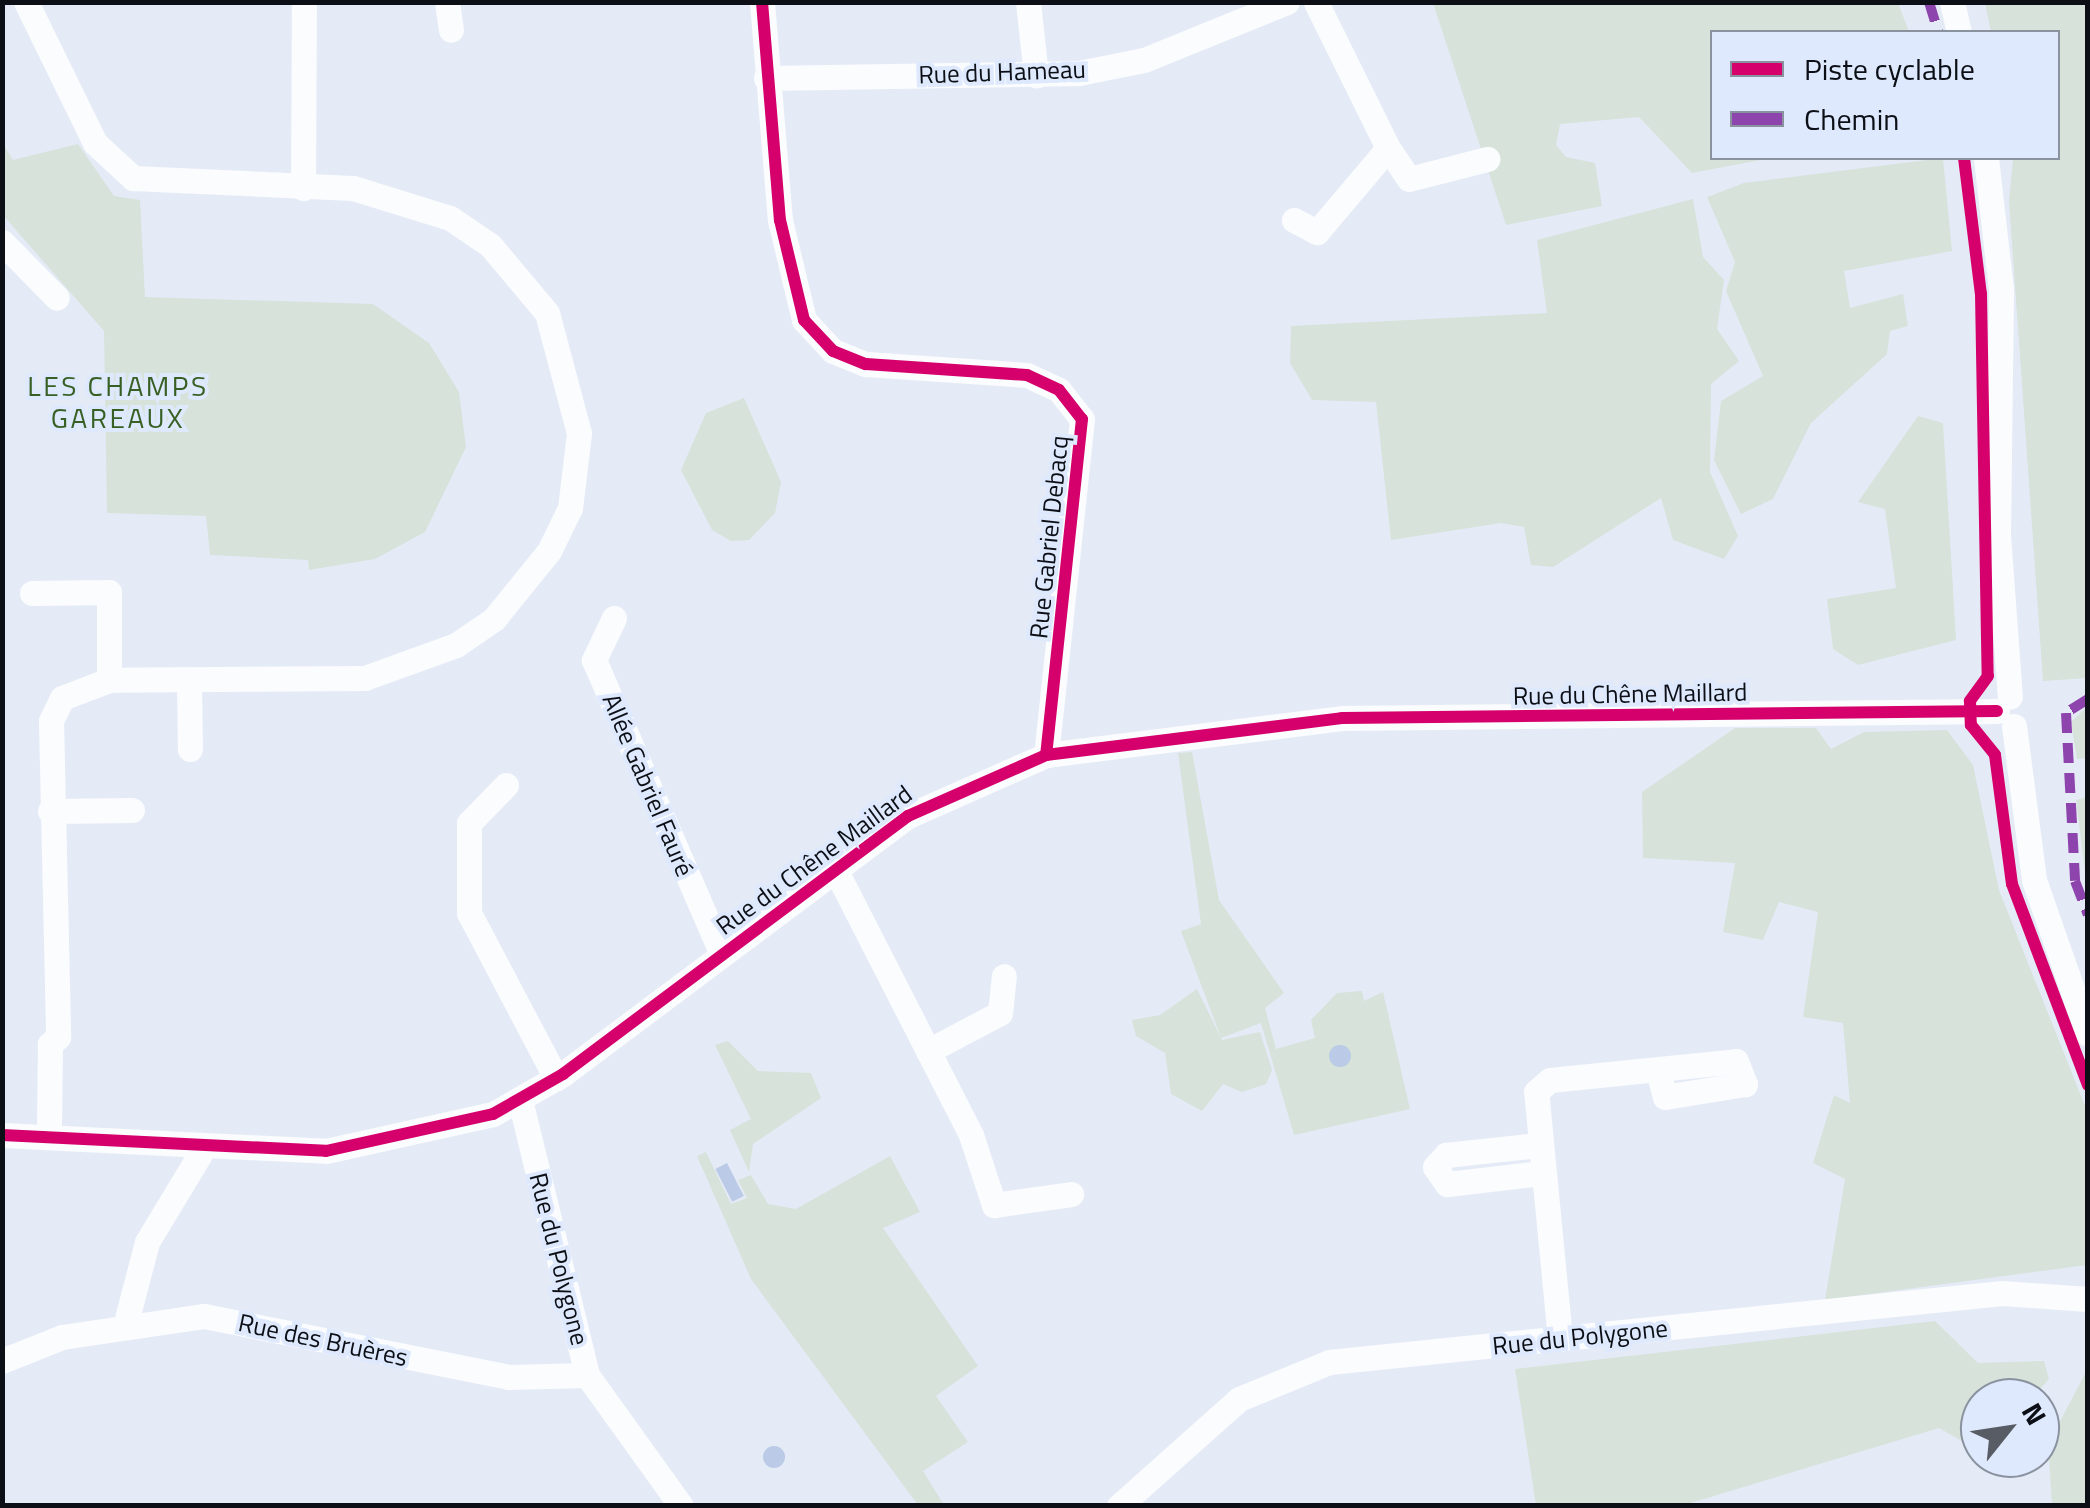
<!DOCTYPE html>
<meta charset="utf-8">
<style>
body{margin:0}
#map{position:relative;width:2090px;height:1508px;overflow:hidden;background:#e5ebf6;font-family:"Titillium Web",sans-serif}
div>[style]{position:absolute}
.green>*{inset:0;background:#d6e2da}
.water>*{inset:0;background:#bacae7;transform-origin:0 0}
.round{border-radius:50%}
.minor>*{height:25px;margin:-12.5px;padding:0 12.5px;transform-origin:12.5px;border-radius:12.5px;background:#fbfcfe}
.quiet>*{height:10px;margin-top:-5px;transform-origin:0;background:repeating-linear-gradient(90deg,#8e44ad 0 20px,transparent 0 30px)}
.cycleway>*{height:12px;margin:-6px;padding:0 6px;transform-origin:6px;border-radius:6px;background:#d6006c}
span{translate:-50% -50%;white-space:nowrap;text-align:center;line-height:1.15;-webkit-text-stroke:8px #dee9fd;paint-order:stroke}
.street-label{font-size:25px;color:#0c0f15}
.neighbourhood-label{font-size:28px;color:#386024;letter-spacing:2.5px}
.frame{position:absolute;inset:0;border:5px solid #0c0f15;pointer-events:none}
.legend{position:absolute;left:1710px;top:30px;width:350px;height:130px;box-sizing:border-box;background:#dee9fd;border:2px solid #8a92a0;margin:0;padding:12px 18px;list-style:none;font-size:30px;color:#0c0f15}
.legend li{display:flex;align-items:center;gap:20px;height:50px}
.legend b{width:50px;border:2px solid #8a92a0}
.north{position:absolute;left:1960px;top:1378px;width:100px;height:100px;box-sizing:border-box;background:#dee9fd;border:2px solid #8a92a0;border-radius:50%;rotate:60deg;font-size:28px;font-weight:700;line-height:40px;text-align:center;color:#0c0f15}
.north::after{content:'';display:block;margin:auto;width:35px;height:45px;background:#585c64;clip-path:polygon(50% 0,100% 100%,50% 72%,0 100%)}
</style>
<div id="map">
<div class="green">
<div style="clip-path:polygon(1433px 3px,1898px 3px,1909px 32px,1712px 32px,1712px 158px,1771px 158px,1692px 173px,1639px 117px,1560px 124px,1556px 145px,1566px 157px,1595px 163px,1602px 206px,1506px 225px)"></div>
<div style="clip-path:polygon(1985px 3px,2087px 3px,2087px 678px,2043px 681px,2009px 201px,2013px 158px,2058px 158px,2058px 32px,1991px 32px)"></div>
<div style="clip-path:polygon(3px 144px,13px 160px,78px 144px,114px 196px,140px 200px,145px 297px,373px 304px,429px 343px,459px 392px,466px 447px,425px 532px,375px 559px,309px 570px,308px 560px,210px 555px,206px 516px,107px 513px,104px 331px,3px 215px)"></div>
<div style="clip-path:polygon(1943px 158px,1952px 251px,1844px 271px,1850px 308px,1903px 294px,1908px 326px,1890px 331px,1887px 354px,1811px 423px,1773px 499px,1741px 514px,1714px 460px,1721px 401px,1763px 376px,1726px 291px,1735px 262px,1707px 197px,1744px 183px)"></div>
<div style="clip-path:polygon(1693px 199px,1703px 257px,1724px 280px,1717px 329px,1739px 361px,1711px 384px,1710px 472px,1738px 536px,1724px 559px,1673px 540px,1661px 498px,1553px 567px,1531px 565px,1524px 527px,1501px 523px,1391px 540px,1376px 402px,1312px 400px,1290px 363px,1291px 326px,1547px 313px,1537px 240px)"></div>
<div style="clip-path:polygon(744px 398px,781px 482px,775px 513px,749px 540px,731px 541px,712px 530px,681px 470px,706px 413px)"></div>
<div style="clip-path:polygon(1918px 416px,1943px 423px,1956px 640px,1858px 665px,1833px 649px,1827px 599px,1896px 588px,1885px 509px,1858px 502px)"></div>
<div style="clip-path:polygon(2087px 707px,2087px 758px,2077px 759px,2071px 722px)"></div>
<div style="clip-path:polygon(1735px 728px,1816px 728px,1831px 749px,1864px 732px,1947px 730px,1973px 765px,1999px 890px,2087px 1111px,2087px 1265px,1825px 1300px,1845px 1179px,1813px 1163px,1834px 1095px,1850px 1103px,1843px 1023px,1803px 1017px,1818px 912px,1779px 902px,1763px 940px,1723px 932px,1735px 863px,1643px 858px,1642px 792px)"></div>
<div style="clip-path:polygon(1192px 752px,1219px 900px,1284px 993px,1265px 1008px,1276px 1049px,1315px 1038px,1311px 1020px,1337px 993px,1362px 991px,1364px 1001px,1383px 992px,1410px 1109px,1294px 1135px,1261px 1023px,1221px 1038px,1181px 931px,1201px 924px,1178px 753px)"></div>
<div style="clip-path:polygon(2087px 797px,2088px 797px,2087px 888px,2076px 800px)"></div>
<div style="clip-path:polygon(1197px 989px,1222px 1040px,1260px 1032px,1272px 1070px,1266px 1084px,1242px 1092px,1223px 1084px,1202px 1111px,1171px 1094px,1165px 1053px,1136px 1036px,1132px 1020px,1160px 1015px)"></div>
<div style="clip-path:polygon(728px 1041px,758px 1071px,811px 1073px,821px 1098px,753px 1144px,749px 1172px,730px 1130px,751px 1119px,715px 1045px)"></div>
<div style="clip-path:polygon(706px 1152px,731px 1204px,747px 1198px,738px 1180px,751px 1175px,768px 1204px,796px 1209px,890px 1156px,920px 1212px,883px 1228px,978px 1366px,936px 1396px,968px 1442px,923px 1471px,944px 1505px,918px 1505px,751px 1279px,697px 1156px)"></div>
<div style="clip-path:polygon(1935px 1321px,1978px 1363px,2044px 1361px,2049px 1379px,2032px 1398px,1980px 1398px,1980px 1438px,1967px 1444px,1939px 1428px,1684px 1505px,1536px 1505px,1515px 1369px)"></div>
<div style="clip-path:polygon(2087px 1370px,2087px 1505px,2052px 1505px,2048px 1444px)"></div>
</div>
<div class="water">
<div class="round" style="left:1329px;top:1045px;width:22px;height:22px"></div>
<div style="left:727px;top:1163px;width:37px;height:13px;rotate:63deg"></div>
<div class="round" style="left:763px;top:1446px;width:22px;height:22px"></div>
</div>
<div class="minor">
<div style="left:26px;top:2px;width:157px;rotate:63.9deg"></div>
<div style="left:95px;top:143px;width:52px;rotate:42.6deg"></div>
<div style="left:133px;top:178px;width:220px;rotate:2.6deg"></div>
<div style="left:353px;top:188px;width:102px;rotate:17.2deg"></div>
<div style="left:450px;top:218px;width:48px;rotate:34deg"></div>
<div style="left:490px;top:245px;width:89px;rotate:50deg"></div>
<div style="left:547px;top:313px;width:124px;rotate:75.1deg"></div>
<div style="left:579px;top:433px;width:76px;rotate:96.8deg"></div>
<div style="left:570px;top:508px;width:48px;rotate:116deg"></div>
<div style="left:549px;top:551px;width:87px;rotate:129deg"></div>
<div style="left:494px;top:619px;width:46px;rotate:145.6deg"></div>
<div style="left:456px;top:645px;width:97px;rotate:160.1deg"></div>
<div style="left:365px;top:678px;width:256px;rotate:179.6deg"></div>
<div style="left:109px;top:680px;width:50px;rotate:159deg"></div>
<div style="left:62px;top:698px;width:25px;rotate:116deg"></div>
<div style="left:51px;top:721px;width:316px;rotate:88.7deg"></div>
<div style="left:58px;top:1037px;width:11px;rotate:139deg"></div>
<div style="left:50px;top:1044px;width:88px;rotate:90.7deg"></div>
<div style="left:447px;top:2px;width:28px;rotate:82deg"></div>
<div style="left:762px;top:2px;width:219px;rotate:85.3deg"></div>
<div style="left:780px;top:220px;width:103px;rotate:76.5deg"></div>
<div style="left:804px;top:320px;width:42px;rotate:46.9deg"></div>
<div style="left:833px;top:351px;width:35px;rotate:22deg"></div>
<div style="left:866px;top:364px;width:161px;rotate:3.9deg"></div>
<div style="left:1027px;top:375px;width:35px;rotate:25deg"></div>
<div style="left:1059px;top:390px;width:37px;rotate:52deg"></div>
<div style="left:1082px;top:419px;width:338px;rotate:96.1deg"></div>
<div style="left:1028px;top:2px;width:74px;rotate:83.8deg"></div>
<div style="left:1952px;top:2px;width:31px;rotate:77deg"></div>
<div style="left:766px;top:78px;width:313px;rotate:-0.9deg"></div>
<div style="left:1079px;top:73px;width:66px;rotate:-11.3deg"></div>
<div style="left:1144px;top:60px;width:154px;rotate:-22.1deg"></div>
<div style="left:1388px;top:148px;width:37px;rotate:56deg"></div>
<div style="left:1409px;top:179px;width:81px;rotate:-14.4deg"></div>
<div style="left:1986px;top:158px;width:133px;rotate:83.5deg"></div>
<div style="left:2001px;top:290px;width:245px;rotate:90.7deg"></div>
<div style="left:1998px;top:535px;width:162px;rotate:85.8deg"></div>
<div style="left:303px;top:188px;width:186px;rotate:-89.7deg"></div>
<div style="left:1294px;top:220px;width:26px;rotate:28deg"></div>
<div style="left:1317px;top:232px;width:110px;rotate:-49.8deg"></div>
<div style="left:1388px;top:148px;width:163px;rotate:-116.3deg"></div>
<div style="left:2px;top:242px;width:78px;rotate:45.5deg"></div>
<div style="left:32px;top:593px;width:77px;rotate:-0.7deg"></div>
<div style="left:109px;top:592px;width:88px;rotate:90deg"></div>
<div style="left:614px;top:618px;width:47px;rotate:115.5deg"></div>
<div style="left:594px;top:660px;width:321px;rotate:66.5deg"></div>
<div style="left:189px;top:681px;width:68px;rotate:89.2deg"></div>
<div style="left:2014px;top:726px;width:155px;rotate:82.6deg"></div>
<div style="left:2034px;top:880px;width:163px;rotate:70.7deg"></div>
<div style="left:506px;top:785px;width:53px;rotate:134.2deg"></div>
<div style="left:469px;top:823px;width:90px;rotate:90deg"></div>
<div style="left:469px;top:913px;width:187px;rotate:62.2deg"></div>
<div style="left:50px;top:811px;width:82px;rotate:-0.7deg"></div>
<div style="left:835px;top:869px;width:299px;rotate:62.9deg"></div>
<div style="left:971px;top:1135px;width:74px;rotate:71.8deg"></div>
<div style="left:994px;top:1205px;width:78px;rotate:-8.1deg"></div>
<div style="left:928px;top:1051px;width:81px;rotate:-27.8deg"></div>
<div style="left:1000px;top:1013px;width:37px;rotate:-84deg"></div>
<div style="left:521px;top:1104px;width:279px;rotate:76.3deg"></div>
<div style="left:587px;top:1375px;width:161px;rotate:54.3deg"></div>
<div style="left:2px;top:1135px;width:324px;rotate:2.8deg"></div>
<div style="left:326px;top:1151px;width:171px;rotate:-12.5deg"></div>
<div style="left:493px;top:1114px;width:81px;rotate:-29.7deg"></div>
<div style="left:563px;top:1074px;width:431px;rotate:-36.8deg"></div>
<div style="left:908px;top:816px;width:151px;rotate:-23.8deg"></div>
<div style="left:1046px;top:755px;width:298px;rotate:-7.1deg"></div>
<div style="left:1342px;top:718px;width:655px;rotate:-0.61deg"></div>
<div style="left:1539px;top:1145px;width:94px;rotate:173.9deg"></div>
<div style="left:1446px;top:1155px;width:16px;rotate:133deg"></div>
<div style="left:1435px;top:1167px;width:21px;rotate:55deg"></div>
<div style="left:1447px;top:1184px;width:96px;rotate:-6.6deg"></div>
<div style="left:125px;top:1326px;width:87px;rotate:-75.3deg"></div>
<div style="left:147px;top:1242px;width:112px;rotate:-58.9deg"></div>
<div style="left:1560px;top:1339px;width:248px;rotate:-95.5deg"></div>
<div style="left:1536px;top:1092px;width:18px;rotate:-41deg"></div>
<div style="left:1550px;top:1080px;width:187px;rotate:-5.8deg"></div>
<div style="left:1736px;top:1061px;width:25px;rotate:69deg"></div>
<div style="left:1745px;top:1084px;width:81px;rotate:170.8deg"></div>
<div style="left:1665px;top:1097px;width:27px;rotate:-105deg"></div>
<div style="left:2px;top:1361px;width:65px;rotate:-21.8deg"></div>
<div style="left:62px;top:1337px;width:144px;rotate:-8.4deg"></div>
<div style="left:204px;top:1316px;width:310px;rotate:11.3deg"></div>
<div style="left:508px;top:1377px;width:79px;rotate:-1.5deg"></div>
<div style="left:1119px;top:1506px;width:161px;rotate:-41.7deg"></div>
<div style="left:1239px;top:1399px;width:97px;rotate:-22.3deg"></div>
<div style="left:1329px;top:1362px;width:677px;rotate:-5.85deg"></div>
<div style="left:2002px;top:1293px;width:86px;rotate:4deg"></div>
</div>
<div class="quiet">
<div style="left:1929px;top:2px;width:31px;rotate:73deg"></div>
<div style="left:2088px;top:699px;width:26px;rotate:148deg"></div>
<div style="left:2066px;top:713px;width:168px;rotate:86.9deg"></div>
<div style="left:2075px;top:881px;width:36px;rotate:69deg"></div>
</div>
<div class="cycleway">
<div style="left:762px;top:2px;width:219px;rotate:85.3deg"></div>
<div style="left:780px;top:220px;width:103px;rotate:76.5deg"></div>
<div style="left:804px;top:320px;width:42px;rotate:46.9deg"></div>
<div style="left:833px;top:351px;width:35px;rotate:22deg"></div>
<div style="left:866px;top:364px;width:161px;rotate:3.9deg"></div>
<div style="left:1027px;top:375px;width:35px;rotate:25deg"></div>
<div style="left:1059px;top:390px;width:37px;rotate:52deg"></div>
<div style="left:1082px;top:419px;width:338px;rotate:96.1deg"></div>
<div style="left:1964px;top:158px;width:137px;rotate:82.9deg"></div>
<div style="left:1981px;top:294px;width:382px;rotate:89deg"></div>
<div style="left:1988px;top:676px;width:31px;rotate:126deg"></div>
<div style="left:1970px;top:701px;width:24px;rotate:88deg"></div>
<div style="left:1971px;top:725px;width:38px;rotate:51deg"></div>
<div style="left:1995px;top:755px;width:130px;rotate:82.5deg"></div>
<div style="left:2012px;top:884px;width:215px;rotate:69.3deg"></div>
<div style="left:2px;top:1135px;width:324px;rotate:2.8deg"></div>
<div style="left:326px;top:1151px;width:171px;rotate:-12.5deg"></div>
<div style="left:493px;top:1114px;width:81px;rotate:-29.7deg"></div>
<div style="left:563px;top:1074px;width:431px;rotate:-36.8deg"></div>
<div style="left:908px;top:816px;width:151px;rotate:-23.8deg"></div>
<div style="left:1046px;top:755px;width:298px;rotate:-7.1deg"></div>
<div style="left:1342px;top:718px;width:655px;rotate:-0.61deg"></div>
</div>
<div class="street-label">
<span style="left:1002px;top:72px;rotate:-2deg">Rue du Hameau</span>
<span style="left:1049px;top:537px;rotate:-84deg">Rue Gabriel Debacq</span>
<span style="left:1630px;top:694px;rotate:-1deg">Rue du Chêne Maillard</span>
<span style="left:648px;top:785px;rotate:67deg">Allée Gabriel Fauré</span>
<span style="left:814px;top:860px;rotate:-36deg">Rue du Chêne Maillard</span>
<span style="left:559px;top:1259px;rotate:76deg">Rue du Polygone</span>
<span style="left:1580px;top:1337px;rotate:-6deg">Rue du Polygone</span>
<span style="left:323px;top:1340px;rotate:12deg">Rue des Bruères</span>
</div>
<div class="neighbourhood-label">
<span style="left:118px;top:402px">LES CHAMPS<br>GAREAUX</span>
</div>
<div class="frame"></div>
<ul class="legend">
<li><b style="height:12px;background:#d6006c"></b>Piste cyclable</li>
<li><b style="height:12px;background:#8e44ad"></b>Chemin</li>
</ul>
<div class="north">N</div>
</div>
